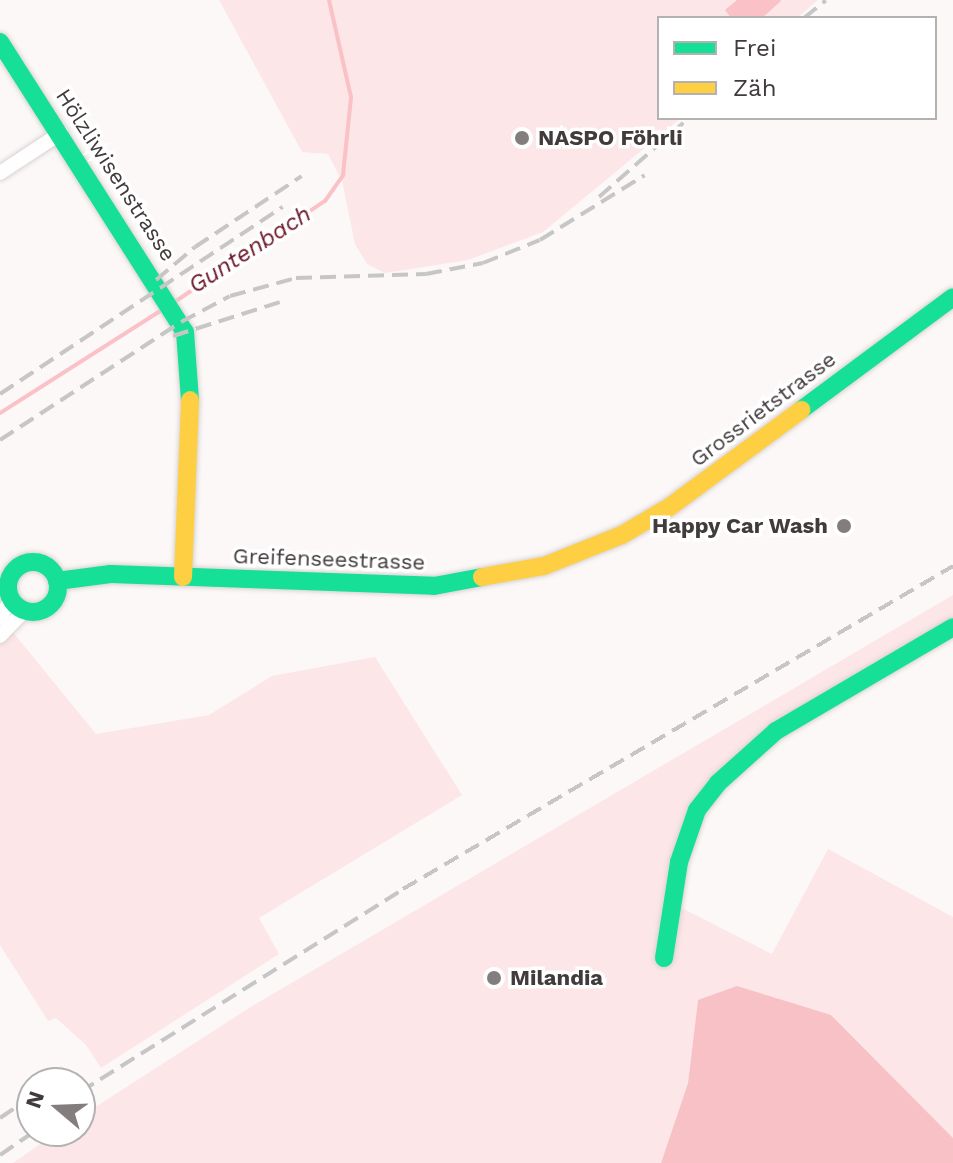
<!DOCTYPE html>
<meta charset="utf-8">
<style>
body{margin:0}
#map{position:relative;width:953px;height:1163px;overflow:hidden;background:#fdf8f8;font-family:"Work Sans",sans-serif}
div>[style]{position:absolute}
.green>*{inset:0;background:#fce6e7}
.forest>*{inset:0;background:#f8c1c6}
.water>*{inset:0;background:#fac1c6}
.stream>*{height:4px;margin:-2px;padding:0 2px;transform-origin:2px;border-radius:2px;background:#fac1c6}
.roads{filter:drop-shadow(0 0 2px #d8d3d3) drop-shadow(0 0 2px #d8d3d3)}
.street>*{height:14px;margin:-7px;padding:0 7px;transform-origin:7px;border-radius:7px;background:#fffefe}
.fast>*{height:18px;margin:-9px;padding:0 9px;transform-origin:9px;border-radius:9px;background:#16e098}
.fast>.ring{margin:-9px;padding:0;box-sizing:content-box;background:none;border:18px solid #16e098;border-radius:50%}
.slow>*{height:18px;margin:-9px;padding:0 9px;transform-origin:9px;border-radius:9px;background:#ffcf43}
.rail>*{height:4px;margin-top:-2px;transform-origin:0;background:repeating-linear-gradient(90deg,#c7c6c6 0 16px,transparent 0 24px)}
.dots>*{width:22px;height:22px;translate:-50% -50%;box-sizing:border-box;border:4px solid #fff;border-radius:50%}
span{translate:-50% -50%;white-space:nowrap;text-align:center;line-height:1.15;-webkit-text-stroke:7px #fff;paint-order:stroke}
.poi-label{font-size:22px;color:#423b3c;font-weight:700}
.left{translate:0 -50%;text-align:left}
.right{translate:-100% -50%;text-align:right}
.street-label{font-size:22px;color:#423b3c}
.water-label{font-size:24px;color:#6b1729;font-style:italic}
.legend{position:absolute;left:657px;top:16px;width:280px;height:104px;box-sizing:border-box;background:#fff;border:2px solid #b3b1b1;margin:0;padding:10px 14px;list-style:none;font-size:24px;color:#423b3c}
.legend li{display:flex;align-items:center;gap:16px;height:40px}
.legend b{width:40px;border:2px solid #b3b1b1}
.north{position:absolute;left:16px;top:1067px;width:80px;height:80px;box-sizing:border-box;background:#fff;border:2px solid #b3b1b1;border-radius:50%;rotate:289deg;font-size:22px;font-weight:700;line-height:32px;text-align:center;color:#423b3c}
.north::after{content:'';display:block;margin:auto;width:28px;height:36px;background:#837d7e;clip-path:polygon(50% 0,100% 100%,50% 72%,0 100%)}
</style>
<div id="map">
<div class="green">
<div style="clip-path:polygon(219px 0,818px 0,797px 18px,659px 18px,659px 118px,681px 118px,543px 232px,468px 260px,385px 273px,367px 264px,355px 244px,342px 181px,328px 154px,302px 152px)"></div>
<div style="clip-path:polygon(953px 595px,953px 627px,816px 706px,718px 783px,670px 902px,772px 954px,828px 849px,953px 917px,953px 1138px,831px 1015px,698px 1000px,688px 1083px,661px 1163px,13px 1163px,59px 1131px,80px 1131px,80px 1117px,249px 1008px)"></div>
<div style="clip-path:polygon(12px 631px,96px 734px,209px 715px,272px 676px,375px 657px,462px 795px,259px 918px,279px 954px,101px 1068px,86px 1045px,56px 1018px,48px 1021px,0 945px,0 643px)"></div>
</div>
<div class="forest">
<div style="clip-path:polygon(737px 986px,831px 1015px,953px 1138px,953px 1163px,661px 1163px,688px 1083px,698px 1000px)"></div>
</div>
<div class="water">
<div style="clip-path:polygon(737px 0,780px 0,781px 1px,762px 18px,731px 18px,725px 10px)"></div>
</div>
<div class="stream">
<div style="left:176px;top:301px;width:179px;rotate:-33.9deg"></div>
<div style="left:325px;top:201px;width:32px;rotate:-55deg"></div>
<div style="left:343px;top:175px;width:78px;rotate:-84.1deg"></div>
<div style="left:351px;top:97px;width:99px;rotate:-102.8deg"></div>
<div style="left:0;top:413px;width:196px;rotate:-32.5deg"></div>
</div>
<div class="roads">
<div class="street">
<div style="left:0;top:173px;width:73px;rotate:-33.3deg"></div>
<div style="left:0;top:618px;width:22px;rotate:-60deg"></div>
<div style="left:0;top:636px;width:36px;rotate:-46deg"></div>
</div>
<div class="fast">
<div style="left:0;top:42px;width:344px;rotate:57.5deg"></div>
<div style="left:185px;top:332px;width:68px;rotate:85.8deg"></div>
<div style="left:801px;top:410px;width:189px;rotate:-36.6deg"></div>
<div class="ring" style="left:8px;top:562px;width:32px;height:32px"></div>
<div style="left:57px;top:581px;width:54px;rotate:-7.4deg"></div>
<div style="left:111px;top:574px;width:323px;rotate:2.1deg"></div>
<div style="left:434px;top:586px;width:49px;rotate:-10.6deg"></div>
<div style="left:664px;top:958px;width:97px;rotate:-81.1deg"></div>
<div style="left:679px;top:862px;width:55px;rotate:-70.9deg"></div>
<div style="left:697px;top:810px;width:34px;rotate:-52deg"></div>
<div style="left:718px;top:783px;width:78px;rotate:-41.9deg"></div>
<div style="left:776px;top:731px;width:205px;rotate:-30.4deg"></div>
</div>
<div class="slow">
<div style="left:183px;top:577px;width:177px;rotate:-87.7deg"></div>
<div style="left:482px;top:577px;width:63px;rotate:-10.1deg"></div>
<div style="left:544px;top:566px;width:84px;rotate:-21.7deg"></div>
<div style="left:622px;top:535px;width:57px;rotate:-30.6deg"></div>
<div style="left:671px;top:506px;width:162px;rotate:-36.4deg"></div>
</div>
</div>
<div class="rail">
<div style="left:804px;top:18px;width:28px;rotate:-39deg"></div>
<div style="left:599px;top:197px;width:120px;rotate:-41.3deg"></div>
<div style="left:156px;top:280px;width:51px;rotate:-40.2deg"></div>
<div style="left:195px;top:247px;width:128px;rotate:-33.6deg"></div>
<div style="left:173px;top:336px;width:112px;rotate:-17.6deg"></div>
<div style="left:0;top:394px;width:339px;rotate:-33.5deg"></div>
<div style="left:0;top:440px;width:216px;rotate:-33.1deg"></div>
<div style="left:181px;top:322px;width:55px;rotate:-28deg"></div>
<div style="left:230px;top:296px;width:68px;rotate:-15.3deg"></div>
<div style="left:296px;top:278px;width:130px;rotate:-1.8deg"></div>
<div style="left:426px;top:274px;width:58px;rotate:-10.9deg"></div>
<div style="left:483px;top:263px;width:61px;rotate:-22deg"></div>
<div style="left:540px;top:240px;width:123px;rotate:-31.8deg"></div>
<div style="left:80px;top:1092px;width:381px;rotate:-32.1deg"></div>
<div style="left:403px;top:889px;width:638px;rotate:-30.42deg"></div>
<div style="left:0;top:1118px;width:34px;rotate:-34deg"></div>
<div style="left:0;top:1155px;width:42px;rotate:-34.4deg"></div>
</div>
<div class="dots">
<div style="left:522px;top:138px;background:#837d7e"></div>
<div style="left:844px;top:526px;background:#837d7e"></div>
<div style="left:494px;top:978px;background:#837d7e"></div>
</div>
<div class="poi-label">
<span class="left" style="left:538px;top:138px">NASPO Föhrli</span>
<span class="right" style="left:828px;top:526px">Happy Car Wash</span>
<span class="left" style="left:510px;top:978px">Milandia</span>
</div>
<div class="street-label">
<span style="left:116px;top:175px;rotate:57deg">Hölzliwisenstrasse</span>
<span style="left:763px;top:409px;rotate:-37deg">Grossrietstrasse</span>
<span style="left:329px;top:559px;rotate:2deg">Greifenseestrasse</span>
</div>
<div class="water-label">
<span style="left:250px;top:250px;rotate:-33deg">Guntenbach</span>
</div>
<ul class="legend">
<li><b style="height:10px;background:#16e098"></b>Frei</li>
<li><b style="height:10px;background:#ffcf43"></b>Zäh</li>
</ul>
<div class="north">N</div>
</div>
